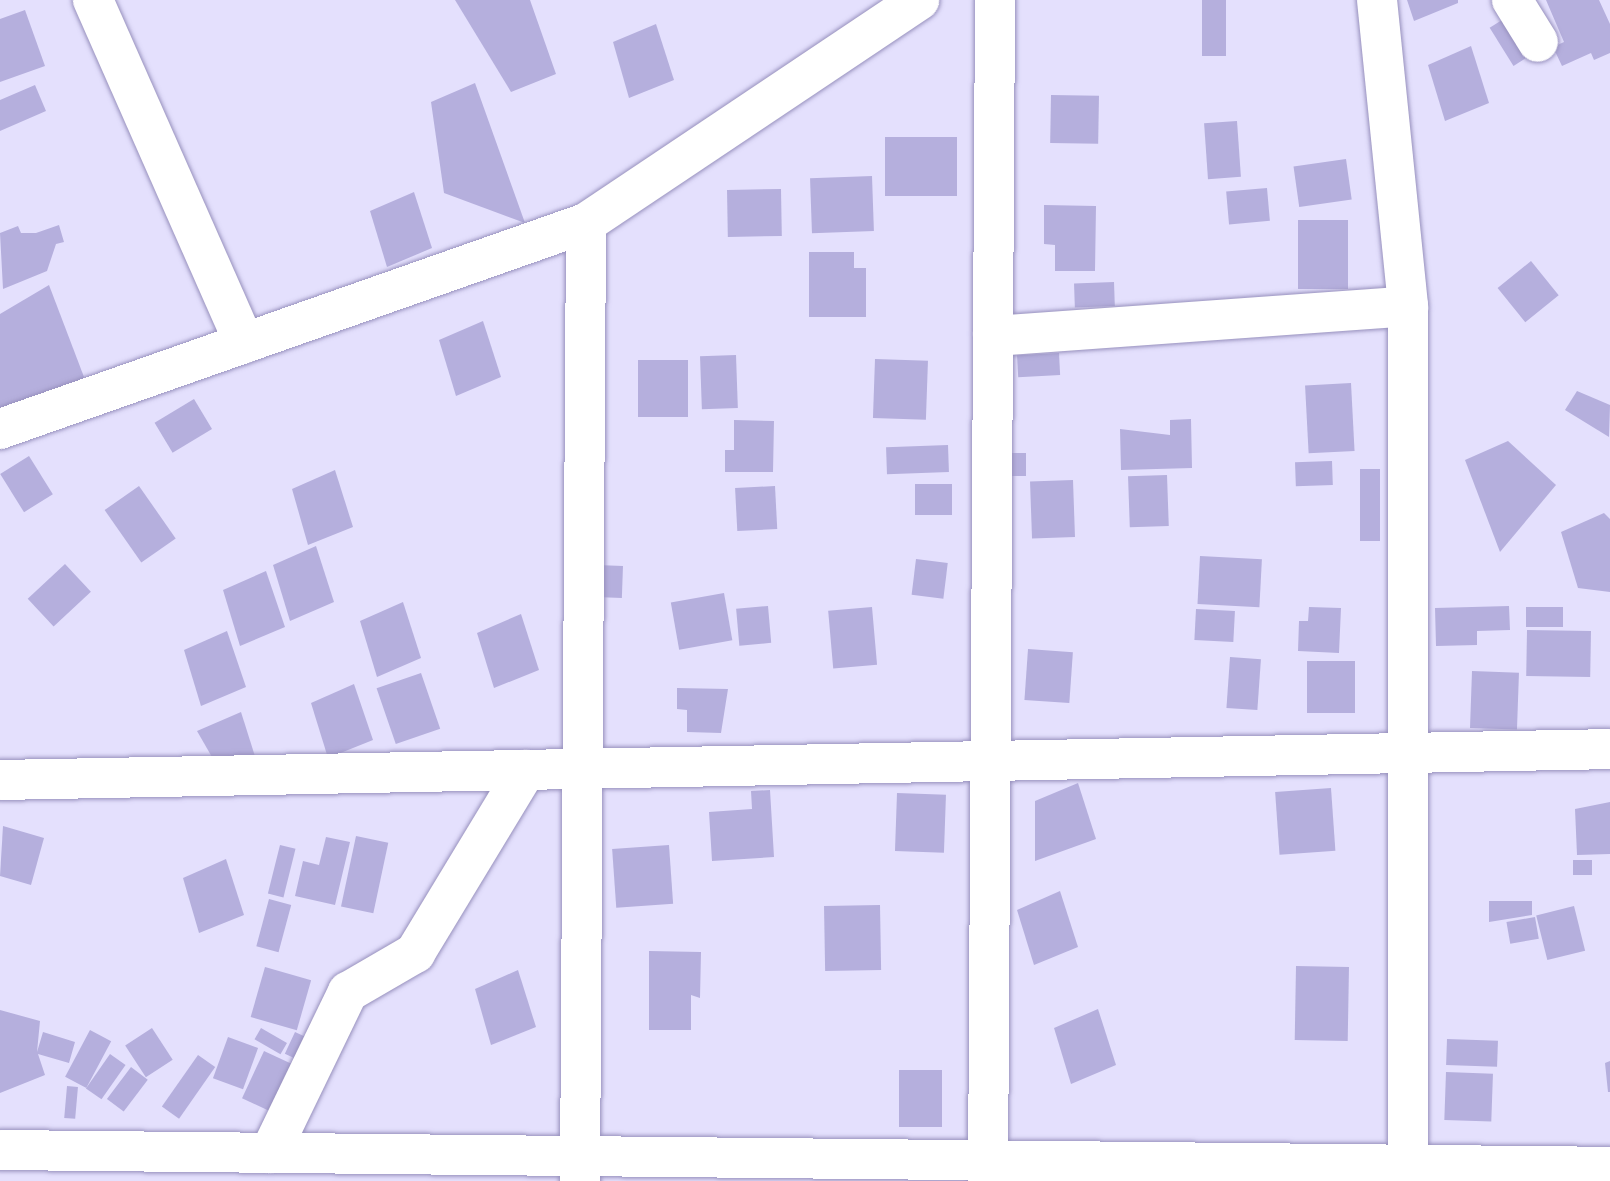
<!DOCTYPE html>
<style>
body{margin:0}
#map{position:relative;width:1610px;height:1181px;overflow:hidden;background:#e4e0fd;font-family:Literata,serif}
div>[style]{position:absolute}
.building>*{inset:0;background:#b5afdd;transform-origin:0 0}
.roads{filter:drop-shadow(0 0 2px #9790bd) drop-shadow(0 0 2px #9790bd)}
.minor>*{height:40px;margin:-20px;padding:0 20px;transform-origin:20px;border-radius:20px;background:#fff}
span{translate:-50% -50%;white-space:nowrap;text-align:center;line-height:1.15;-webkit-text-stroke:6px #e4e0fd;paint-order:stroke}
</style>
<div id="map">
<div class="building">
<div style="clip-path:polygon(455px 0,530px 0,556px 74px,511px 92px)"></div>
<div style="left:1202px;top:0;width:24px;height:56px"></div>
<div style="clip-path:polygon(1407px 0,1458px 0,1458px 3px,1414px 21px)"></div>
<div style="clip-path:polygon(1546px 0,1599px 0,1610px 24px,1610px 53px,1594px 60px,1591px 53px,1562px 66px,1553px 47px,1564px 42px)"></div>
<div style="clip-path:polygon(25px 10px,45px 66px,0 82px,0 19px)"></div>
<div style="left:1510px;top:15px;width:45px;height:24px;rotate:58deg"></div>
<div style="clip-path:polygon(656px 24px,674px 80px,629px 98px,613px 42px)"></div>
<div style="clip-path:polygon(1471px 46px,1489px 103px,1445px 121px,1428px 65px)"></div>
<div style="clip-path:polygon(475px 83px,525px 223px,444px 193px,431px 102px)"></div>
<div style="clip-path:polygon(35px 85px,46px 111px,0 131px,0 100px)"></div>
<div style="left:1051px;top:95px;width:48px;height:48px;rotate:1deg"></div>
<div style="left:1237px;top:121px;width:56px;height:33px;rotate:86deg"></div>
<div style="left:885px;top:137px;width:72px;height:59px"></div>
<div style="left:1346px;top:159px;width:41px;height:53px;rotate:82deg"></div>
<div style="left:872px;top:176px;width:55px;height:62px;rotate:88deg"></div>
<div style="left:1267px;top:188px;width:33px;height:41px;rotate:85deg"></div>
<div style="left:781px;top:189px;width:47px;height:54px;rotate:89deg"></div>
<div style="clip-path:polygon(414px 192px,432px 248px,387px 267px,370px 211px)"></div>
<div style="clip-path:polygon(1044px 205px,1096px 206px,1095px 271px,1055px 271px,1055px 245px,1044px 244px)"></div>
<div style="left:1298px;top:220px;width:50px;height:69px"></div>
<div style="clip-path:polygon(59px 225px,64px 242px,56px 244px,47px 271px,3px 289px,0 233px,18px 226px,21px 233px,36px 233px)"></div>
<div style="clip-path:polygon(809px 252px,854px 252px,854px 268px,866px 268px,866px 317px,809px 317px)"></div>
<div style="left:1531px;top:261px;width:44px;height:43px;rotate:51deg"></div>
<div style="left:1114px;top:282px;width:24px;height:40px;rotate:88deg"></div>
<div style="clip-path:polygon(49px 285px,84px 377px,81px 383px,0 411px,0 314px)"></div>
<div style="clip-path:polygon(483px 321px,501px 377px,456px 396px,439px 340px)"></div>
<div style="left:1059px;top:353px;width:22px;height:42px;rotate:87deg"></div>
<div style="left:736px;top:355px;width:53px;height:36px;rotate:88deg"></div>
<div style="left:875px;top:359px;width:53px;height:59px;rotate:2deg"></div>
<div style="left:688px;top:360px;width:57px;height:50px;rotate:90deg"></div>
<div style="left:1351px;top:383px;width:68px;height:46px;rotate:87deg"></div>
<div style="clip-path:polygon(1577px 391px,1610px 405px,1609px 437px,1565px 410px)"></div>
<div style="left:194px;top:399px;width:35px;height:46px;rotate:59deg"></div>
<div style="clip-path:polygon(1191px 419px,1192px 468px,1121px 470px,1120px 429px,1170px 435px,1170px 420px)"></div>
<div style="clip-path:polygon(734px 420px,774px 421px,773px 472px,725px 472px,725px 450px,734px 450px)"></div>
<div style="clip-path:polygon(1508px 441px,1556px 485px,1500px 552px,1465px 460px)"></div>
<div style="left:948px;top:445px;width:27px;height:62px;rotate:88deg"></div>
<div style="left:1009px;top:453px;width:17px;height:23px"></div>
<div style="left:29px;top:456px;width:45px;height:34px;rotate:58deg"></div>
<div style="left:1332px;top:461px;width:24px;height:37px;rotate:88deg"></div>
<div style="left:1360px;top:469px;width:20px;height:72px"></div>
<div style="clip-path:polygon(335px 470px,353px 527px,308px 545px,292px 489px)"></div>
<div style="left:1167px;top:475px;width:51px;height:39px;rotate:88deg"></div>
<div style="left:1073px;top:480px;width:57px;height:43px;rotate:88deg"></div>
<div style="left:915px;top:484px;width:37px;height:31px"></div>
<div style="left:139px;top:486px;width:64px;height:42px;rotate:55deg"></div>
<div style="left:775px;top:486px;width:43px;height:40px;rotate:87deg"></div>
<div style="clip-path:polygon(1604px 513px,1610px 519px,1610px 592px,1578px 588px,1561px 532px)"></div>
<div style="clip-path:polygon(316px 546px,334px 602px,290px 621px,273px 565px)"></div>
<div style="left:1200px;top:556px;width:62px;height:48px;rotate:3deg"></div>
<div style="left:916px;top:559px;width:32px;height:36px;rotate:7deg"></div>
<div style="left:65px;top:564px;width:38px;height:51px;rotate:47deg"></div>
<div style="left:597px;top:565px;width:26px;height:32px;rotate:2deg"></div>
<div style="clip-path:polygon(266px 571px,285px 627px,240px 646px,223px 590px)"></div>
<div style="left:724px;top:593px;width:48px;height:54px;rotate:80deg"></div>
<div style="clip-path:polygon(403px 602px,421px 658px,377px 677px,360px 621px)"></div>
<div style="left:768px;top:606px;width:37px;height:32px;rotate:85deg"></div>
<div style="clip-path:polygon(1509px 606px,1510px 630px,1477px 631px,1477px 645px,1436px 646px,1435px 608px)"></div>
<div style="left:872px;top:607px;width:58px;height:44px;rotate:85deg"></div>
<div style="clip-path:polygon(1309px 607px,1341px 608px,1339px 653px,1298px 651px,1299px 621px,1308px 621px)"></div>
<div style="left:1526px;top:607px;width:37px;height:20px"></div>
<div style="left:1196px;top:609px;width:39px;height:31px;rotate:3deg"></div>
<div style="clip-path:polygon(521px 614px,539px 670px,494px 688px,477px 633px)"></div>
<div style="left:1527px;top:630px;width:64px;height:46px;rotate:1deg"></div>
<div style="clip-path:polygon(227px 631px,246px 687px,201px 706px,184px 650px)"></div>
<div style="left:1028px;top:649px;width:45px;height:51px;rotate:4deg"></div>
<div style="left:1230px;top:657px;width:31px;height:51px;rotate:4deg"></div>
<div style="left:1307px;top:661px;width:48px;height:52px"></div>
<div style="left:1472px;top:671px;width:47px;height:57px;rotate:2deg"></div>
<div style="left:421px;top:673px;width:59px;height:47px;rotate:71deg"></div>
<div style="clip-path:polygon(354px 684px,373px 740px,328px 758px,311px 703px)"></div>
<div style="clip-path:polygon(677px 688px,728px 689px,721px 733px,687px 732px,687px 710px,677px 709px)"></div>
<div style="clip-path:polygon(241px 712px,259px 769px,220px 771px,197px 731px)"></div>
<div style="clip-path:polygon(1078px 783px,1096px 839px,1035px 861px,1035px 801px)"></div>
<div style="left:1331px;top:788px;width:63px;height:56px;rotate:86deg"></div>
<div style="clip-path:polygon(770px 790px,774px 857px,712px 861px,709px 812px,752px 809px,751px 791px)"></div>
<div style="left:897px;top:793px;width:49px;height:58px;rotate:2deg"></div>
<div style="clip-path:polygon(1610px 802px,1610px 854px,1577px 855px,1575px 809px)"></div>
<div style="clip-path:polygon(3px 826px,44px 838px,31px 885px,0 876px)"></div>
<div style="left:356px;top:836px;width:33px;height:72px;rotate:12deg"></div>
<div style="clip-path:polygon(326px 837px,350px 842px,335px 905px,295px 896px,303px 861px,319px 865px)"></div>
<div style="left:280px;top:845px;width:16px;height:50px;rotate:14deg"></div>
<div style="left:669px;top:845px;width:59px;height:57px;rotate:86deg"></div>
<div style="clip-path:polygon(226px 859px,244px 915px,199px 933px,183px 878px)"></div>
<div style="left:1573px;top:860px;width:19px;height:15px"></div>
<div style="clip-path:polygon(1060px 891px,1078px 947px,1034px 965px,1017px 910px)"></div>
<div style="left:269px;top:899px;width:23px;height:49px;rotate:15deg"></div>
<div style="clip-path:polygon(1489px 901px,1532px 901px,1532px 915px,1489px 922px)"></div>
<div style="left:880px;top:905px;width:65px;height:56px;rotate:89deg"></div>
<div style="left:1574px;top:906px;width:46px;height:39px;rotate:76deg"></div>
<div style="left:1535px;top:917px;width:22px;height:29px;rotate:80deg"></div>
<div style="clip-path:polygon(649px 951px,701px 952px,700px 998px,691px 995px,691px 1030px,649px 1030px)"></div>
<div style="left:1296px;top:966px;width:53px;height:74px;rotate:1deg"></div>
<div style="left:265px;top:967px;width:48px;height:52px;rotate:16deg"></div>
<div style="clip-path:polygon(518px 970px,536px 1027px,491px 1045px,475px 989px)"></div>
<div style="clip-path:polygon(1098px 1009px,1116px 1065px,1071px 1084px,1054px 1028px)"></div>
<div style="clip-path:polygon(0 1010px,40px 1021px,37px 1052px,43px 1032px,75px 1042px,69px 1063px,38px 1054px,45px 1075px,0 1093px)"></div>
<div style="left:152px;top:1028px;width:38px;height:32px;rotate:57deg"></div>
<div style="left:261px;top:1028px;width:30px;height:13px;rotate:30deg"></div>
<div style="left:90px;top:1030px;width:24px;height:53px;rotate:28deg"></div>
<div style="left:295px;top:1032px;width:19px;height:24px;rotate:25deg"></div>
<div style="left:228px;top:1037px;width:32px;height:44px;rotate:20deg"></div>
<div style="left:1447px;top:1039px;width:51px;height:26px;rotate:2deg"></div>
<div style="left:264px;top:1051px;width:35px;height:52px;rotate:25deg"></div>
<div style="left:110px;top:1054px;width:19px;height:42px;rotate:35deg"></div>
<div style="left:198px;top:1055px;width:21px;height:63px;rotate:35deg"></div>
<div style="clip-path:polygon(1610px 1061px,1610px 1092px,1608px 1092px,1605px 1063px)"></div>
<div style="left:131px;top:1067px;width:21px;height:40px;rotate:37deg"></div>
<div style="left:899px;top:1070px;width:43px;height:57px"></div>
<div style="left:1446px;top:1072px;width:47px;height:48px;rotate:2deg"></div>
<div style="left:67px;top:1086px;width:11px;height:32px;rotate:5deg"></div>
</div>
<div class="roads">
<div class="minor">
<div style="left:93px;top:0;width:375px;rotate:66.2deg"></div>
<div style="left:1377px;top:0;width:308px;rotate:84.2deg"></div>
<div style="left:1408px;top:306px;width:875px;rotate:90deg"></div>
<div style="left:1512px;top:0;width:49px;rotate:58.2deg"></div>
<div style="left:993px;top:336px;width:416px;rotate:-4.1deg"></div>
<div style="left:0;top:429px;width:621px;rotate:-19.37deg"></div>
<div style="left:586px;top:223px;width:401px;rotate:-33.8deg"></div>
<div style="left:0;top:780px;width:1610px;rotate:-1.1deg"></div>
<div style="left:0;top:1150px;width:1610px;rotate:0.6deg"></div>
<div style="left:270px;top:1153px;width:179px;rotate:-64.2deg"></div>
<div style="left:348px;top:992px;width:78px;rotate:-30.2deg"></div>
<div style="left:415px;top:953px;width:214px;rotate:-58.8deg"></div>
<div style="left:580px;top:1181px;width:958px;rotate:-89.64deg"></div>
<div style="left:988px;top:1181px;width:1181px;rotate:-89.66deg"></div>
</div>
</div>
</div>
